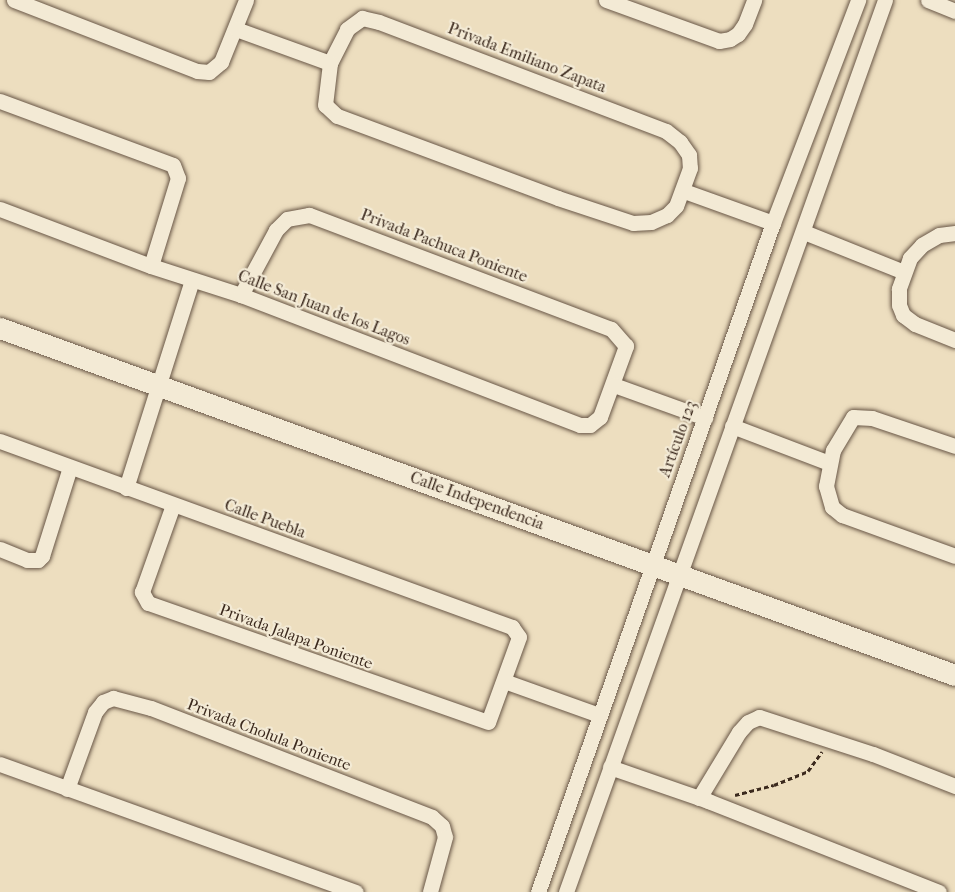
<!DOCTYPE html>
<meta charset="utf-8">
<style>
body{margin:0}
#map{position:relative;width:955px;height:892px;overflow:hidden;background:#eddebf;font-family:"IM FELL French Canon",serif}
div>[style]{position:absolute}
.path>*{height:3px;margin-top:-1.5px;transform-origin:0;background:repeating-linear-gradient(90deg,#3b291d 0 4.5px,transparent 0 7.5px)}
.roads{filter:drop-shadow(0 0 2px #685646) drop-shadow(0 0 2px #685646)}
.street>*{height:15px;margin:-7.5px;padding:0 7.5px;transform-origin:7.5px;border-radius:7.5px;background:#f3ead5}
.secondary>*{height:21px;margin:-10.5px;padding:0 10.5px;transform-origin:10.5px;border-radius:10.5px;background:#f3ead5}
span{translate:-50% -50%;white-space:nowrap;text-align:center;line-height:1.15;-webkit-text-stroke:4.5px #f3ead5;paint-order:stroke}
.street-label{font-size:16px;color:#3b291d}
</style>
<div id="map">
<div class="path">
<div style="left:735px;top:795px;width:40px;rotate:-14.4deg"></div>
<div style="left:774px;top:785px;width:37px;rotate:-22deg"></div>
<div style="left:808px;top:771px;width:24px;rotate:-54deg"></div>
</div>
<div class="roads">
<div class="street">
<div style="left:14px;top:0;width:196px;rotate:21.2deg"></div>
<div style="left:197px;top:71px;width:12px;rotate:5deg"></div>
<div style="left:209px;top:72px;width:16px;rotate:-40deg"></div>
<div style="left:221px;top:62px;width:67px;rotate:-68deg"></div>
<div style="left:606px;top:0;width:120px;rotate:19.9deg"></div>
<div style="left:719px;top:41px;width:11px;rotate:-10deg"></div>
<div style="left:730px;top:39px;width:9px;rotate:-32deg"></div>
<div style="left:738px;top:34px;width:12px;rotate:-55deg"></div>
<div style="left:745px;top:24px;width:26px;rotate:-69deg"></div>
<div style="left:928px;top:0;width:29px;rotate:22deg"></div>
<div style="left:362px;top:18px;width:17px;rotate:13deg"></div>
<div style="left:379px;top:22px;width:307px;rotate:20.8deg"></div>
<div style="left:666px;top:131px;width:18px;rotate:38deg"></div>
<div style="left:680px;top:142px;width:16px;rotate:55deg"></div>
<div style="left:689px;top:155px;width:13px;rotate:86deg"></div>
<div style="left:690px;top:168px;width:40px;rotate:110.2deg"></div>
<div style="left:676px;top:206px;width:13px;rotate:135deg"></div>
<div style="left:667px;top:215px;width:17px;rotate:156deg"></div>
<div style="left:651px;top:222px;width:18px;rotate:177deg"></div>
<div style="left:633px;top:223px;width:79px;rotate:-161.6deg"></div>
<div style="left:558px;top:198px;width:236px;rotate:-159.6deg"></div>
<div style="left:337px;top:116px;width:16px;rotate:-137deg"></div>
<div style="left:325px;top:105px;width:42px;rotate:-83.2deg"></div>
<div style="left:330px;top:63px;width:38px;rotate:-63deg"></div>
<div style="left:347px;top:29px;width:19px;rotate:-36deg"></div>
<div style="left:236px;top:29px;width:100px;rotate:19.9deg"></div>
<div style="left:0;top:101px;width:184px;rotate:20.3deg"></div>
<div style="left:173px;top:165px;width:14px;rotate:69deg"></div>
<div style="left:178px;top:178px;width:92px;rotate:107.1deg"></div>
<div style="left:684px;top:191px;width:95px;rotate:19.8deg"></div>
<div style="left:0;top:209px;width:161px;rotate:20.7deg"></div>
<div style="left:151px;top:266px;width:95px;rotate:17.9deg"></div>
<div style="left:241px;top:295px;width:363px;rotate:21deg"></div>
<div style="left:580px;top:425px;width:10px"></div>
<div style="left:590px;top:425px;width:13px;rotate:-39deg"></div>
<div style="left:600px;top:417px;width:76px;rotate:-69.9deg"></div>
<div style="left:626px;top:346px;width:23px;rotate:-131deg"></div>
<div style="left:611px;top:329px;width:323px;rotate:-159.3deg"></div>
<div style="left:309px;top:215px;width:22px;rotate:170deg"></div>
<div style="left:287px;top:219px;width:16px;rotate:135deg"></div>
<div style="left:276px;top:230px;width:74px;rotate:118.3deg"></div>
<div style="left:804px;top:232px;width:108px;rotate:21.8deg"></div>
<div style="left:955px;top:233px;width:16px;rotate:173deg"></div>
<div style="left:939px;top:235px;width:20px;rotate:150deg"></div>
<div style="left:922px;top:245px;width:18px;rotate:133deg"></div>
<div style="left:910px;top:258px;width:33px;rotate:110deg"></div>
<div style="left:899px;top:289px;width:16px;rotate:90deg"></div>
<div style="left:899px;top:305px;width:11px;rotate:68deg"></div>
<div style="left:903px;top:315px;width:15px;rotate:37deg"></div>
<div style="left:915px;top:324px;width:43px;rotate:21.8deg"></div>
<div style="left:614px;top:385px;width:97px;rotate:19.9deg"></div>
<div style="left:732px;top:426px;width:104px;rotate:20.9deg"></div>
<div style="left:0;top:441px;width:545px;rotate:19.97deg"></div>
<div style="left:512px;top:627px;width:12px;rotate:55deg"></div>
<div style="left:519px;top:637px;width:90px;rotate:110deg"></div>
<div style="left:488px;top:722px;width:360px;rotate:-160.7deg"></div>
<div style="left:148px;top:603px;width:13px;rotate:-119deg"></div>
<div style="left:142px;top:592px;width:92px;rotate:-70.4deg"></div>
<div style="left:955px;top:446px;width:88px;rotate:-161.4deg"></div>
<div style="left:872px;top:418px;width:19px;rotate:-177deg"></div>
<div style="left:853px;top:417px;width:39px;rotate:121deg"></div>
<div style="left:833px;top:450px;width:37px;rotate:101deg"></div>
<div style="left:826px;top:486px;width:22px;rotate:74deg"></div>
<div style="left:832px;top:507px;width:13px;rotate:39deg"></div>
<div style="left:842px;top:515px;width:120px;rotate:19.9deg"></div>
<div style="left:126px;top:488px;width:218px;rotate:-72.4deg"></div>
<div style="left:0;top:549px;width:29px;rotate:22deg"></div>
<div style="left:27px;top:560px;width:11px"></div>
<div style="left:38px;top:560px;width:6px;rotate:-45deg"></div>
<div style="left:42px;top:556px;width:93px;rotate:-72.5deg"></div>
<div style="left:504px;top:681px;width:101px;rotate:19.7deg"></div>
<div style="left:0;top:764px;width:378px;rotate:19.8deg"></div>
<div style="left:610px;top:767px;width:104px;rotate:19.1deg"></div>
<div style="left:708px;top:801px;width:248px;rotate:21.5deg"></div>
<div style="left:67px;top:789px;width:82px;rotate:-70deg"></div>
<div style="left:95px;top:712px;width:13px;rotate:-51deg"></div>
<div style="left:103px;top:702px;width:11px;rotate:-22deg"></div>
<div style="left:113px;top:698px;width:39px;rotate:15deg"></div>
<div style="left:151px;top:708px;width:301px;rotate:21.2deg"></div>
<div style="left:432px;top:817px;width:13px;rotate:42deg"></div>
<div style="left:442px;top:826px;width:11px;rotate:75deg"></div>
<div style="left:445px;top:837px;width:57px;rotate:105.3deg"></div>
<div style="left:699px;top:798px;width:77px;rotate:-58.8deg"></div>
<div style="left:739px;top:732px;width:13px;rotate:-48deg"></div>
<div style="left:748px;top:722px;width:12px;rotate:-24deg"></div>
<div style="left:759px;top:717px;width:120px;rotate:18deg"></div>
<div style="left:873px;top:754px;width:88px;rotate:21.3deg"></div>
<div style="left:538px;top:892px;width:709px;rotate:-70.65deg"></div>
<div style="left:773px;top:223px;width:239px;rotate:-69.1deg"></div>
<div style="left:566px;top:892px;width:947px;rotate:-70.32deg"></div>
</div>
<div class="secondary">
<div style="left:0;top:328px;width:1016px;rotate:19.97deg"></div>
</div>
</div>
<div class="street-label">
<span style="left:527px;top:58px;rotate:21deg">Privada Emiliano Zapata</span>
<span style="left:444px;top:246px;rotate:21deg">Privada Pachuca Poniente</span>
<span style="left:324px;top:308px;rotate:21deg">Calle San Juan de los Lagos</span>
<span style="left:678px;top:439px;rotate:-70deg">Artículo 123</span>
<span style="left:477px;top:501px;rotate:20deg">Calle Independencia</span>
<span style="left:265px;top:519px;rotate:20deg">Calle Puebla</span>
<span style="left:296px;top:637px;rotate:20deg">Privada Jalapa Poniente</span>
<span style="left:269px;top:735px;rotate:21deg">Privada Cholula Poniente</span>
</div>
</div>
